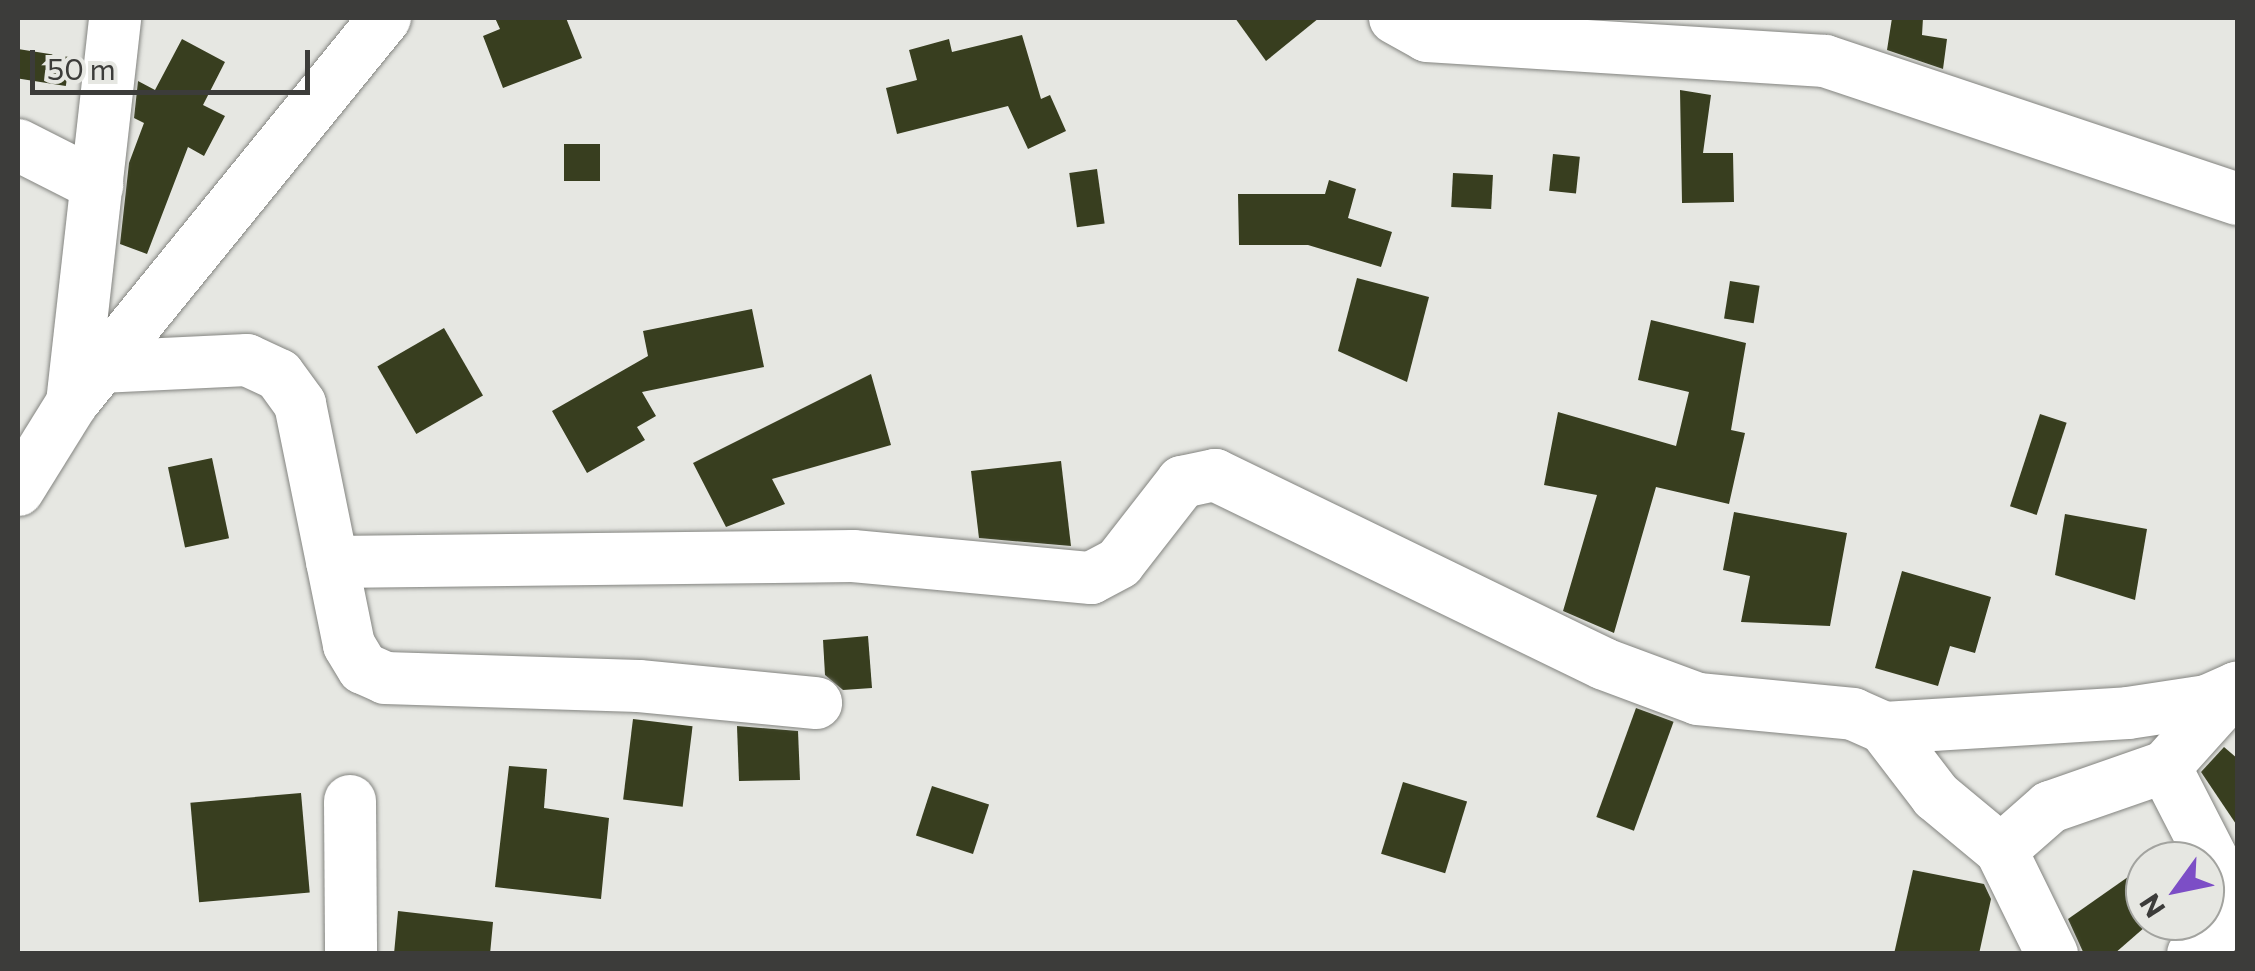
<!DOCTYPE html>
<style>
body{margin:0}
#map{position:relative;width:2255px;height:971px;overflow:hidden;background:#e6e7e2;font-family:Commissioner,sans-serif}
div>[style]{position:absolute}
.building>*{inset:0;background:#383e1f;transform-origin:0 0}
.roads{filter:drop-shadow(0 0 2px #838480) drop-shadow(0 0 2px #838480)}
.minor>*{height:52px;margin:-26px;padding:0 26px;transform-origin:26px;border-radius:26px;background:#fff}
span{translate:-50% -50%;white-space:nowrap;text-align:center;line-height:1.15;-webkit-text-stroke:10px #e6e7e2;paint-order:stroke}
.frame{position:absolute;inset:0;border:20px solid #3c3c3a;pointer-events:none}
.north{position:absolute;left:2125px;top:841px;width:100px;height:100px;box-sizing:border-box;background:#e6e7e2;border:2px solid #a2a39f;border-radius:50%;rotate:237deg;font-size:28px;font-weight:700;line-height:40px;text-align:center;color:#3c3c3a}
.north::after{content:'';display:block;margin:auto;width:35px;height:45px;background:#7c4ec6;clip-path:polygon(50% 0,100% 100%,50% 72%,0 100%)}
.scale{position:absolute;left:30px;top:50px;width:280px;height:45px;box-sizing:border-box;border:5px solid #3c3c3a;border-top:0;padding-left:12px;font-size:30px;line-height:35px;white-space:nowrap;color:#3c3c3a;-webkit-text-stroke:8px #e6e7e2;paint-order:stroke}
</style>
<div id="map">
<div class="building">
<div style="clip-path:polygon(495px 18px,566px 18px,582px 58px,503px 88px,483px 36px,500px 29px)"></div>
<div style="clip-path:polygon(1235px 18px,1319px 18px,1266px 61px)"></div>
<div style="clip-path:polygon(1892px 18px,1923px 18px,1922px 35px,1947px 39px,1943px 69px,1887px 50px)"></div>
<div style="clip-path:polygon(1022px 35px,1041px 99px,1050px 95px,1066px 131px,1028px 149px,1008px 106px,897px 134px,886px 88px,917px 80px,909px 50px,949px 39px,952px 52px)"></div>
<div style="clip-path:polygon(182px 39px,225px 62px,203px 105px,225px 116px,204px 156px,188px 147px,147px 254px,120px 244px,129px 163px,144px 123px,134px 118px,138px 81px,155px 90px)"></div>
<div style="left:18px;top:49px;width:53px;height:29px;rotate:9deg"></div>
<div style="clip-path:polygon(1680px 90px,1711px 95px,1703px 153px,1733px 153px,1734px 202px,1682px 203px)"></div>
<div style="left:564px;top:144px;width:36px;height:37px"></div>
<div style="left:1553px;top:154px;width:27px;height:37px;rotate:6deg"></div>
<div style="left:1097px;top:169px;width:55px;height:28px;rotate:82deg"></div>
<div style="left:1453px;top:173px;width:40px;height:34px;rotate:3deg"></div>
<div style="clip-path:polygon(1329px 180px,1356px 189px,1348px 218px,1392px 232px,1381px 267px,1308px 245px,1239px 245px,1238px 194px,1325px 194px)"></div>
<div style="clip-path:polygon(1357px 278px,1429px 297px,1407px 382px,1338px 351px)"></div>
<div style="left:1730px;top:281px;width:30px;height:38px;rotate:9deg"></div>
<div style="clip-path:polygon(752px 309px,764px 367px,642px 392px,656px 416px,637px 427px,645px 440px,587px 473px,552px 411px,648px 356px,643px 331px)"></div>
<div style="clip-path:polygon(1651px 320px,1746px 343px,1731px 430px,1745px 433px,1729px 504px,1656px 487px,1614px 633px,1563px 611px,1597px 495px,1544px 485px,1558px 412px,1676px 446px,1689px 392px,1638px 380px)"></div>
<div style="left:444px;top:328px;width:78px;height:77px;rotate:60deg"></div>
<div style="clip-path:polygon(871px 374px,891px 445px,772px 479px,785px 504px,726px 527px,693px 463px)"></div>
<div style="left:2040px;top:414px;width:28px;height:97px;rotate:18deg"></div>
<div style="left:212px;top:458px;width:82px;height:45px;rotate:78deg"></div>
<div style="clip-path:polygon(1061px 461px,1071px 546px,979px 538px,971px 471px)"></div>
<div style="clip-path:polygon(1734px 512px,1847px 533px,1830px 626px,1741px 622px,1750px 576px,1723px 570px)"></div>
<div style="clip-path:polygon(2065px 514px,2147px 529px,2135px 600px,2055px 575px)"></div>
<div style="clip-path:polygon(1902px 571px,1991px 597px,1975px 653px,1950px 646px,1938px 686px,1875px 668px)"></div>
<div style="clip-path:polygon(868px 636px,872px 688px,843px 690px,825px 675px,823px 640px)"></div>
<div style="left:1636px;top:708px;width:40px;height:116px;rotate:20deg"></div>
<div style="left:633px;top:719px;width:60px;height:81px;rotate:7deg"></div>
<div style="clip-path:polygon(737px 726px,798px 731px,800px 780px,739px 781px)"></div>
<div style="clip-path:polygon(2224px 747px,2238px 759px,2238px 827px,2201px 772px)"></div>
<div style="clip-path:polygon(509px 766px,547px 769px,544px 808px,609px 818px,601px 899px,495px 887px)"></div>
<div style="left:1403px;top:782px;width:67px;height:75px;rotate:17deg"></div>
<div style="left:932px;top:786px;width:60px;height:52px;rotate:18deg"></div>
<div style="left:301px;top:793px;width:100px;height:111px;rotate:85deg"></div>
<div style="clip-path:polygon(2145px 865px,2145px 927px,2114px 954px,2084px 954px,2068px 919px)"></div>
<div style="clip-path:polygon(1913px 870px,1984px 884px,1991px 899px,1979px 954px,1894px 954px)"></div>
<div style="clip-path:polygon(398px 911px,493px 922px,490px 954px,394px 954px)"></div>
</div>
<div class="roads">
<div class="minor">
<div style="left:1395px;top:18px;width:37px;rotate:29deg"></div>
<div style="left:1427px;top:36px;width:399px;rotate:3.6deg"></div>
<div style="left:1825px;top:61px;width:435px;rotate:18.5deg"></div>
<div style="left:18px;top:145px;width:89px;rotate:26.9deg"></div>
<div style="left:100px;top:367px;width:147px;rotate:-2.7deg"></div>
<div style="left:247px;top:360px;width:35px;rotate:25deg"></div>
<div style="left:279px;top:375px;width:36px;rotate:54deg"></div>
<div style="left:300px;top:404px;width:246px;rotate:78.5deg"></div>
<div style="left:349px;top:645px;width:27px;rotate:59deg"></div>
<div style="left:363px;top:668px;width:24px;rotate:24deg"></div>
<div style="left:385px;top:678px;width:254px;rotate:1.8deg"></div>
<div style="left:639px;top:686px;width:178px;rotate:5.5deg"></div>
<div style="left:72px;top:403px;width:387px;rotate:-83.6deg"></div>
<div style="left:18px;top:490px;width:102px;rotate:-58.2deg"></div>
<div style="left:72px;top:403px;width:496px;rotate:-50.9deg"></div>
<div style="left:332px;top:562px;width:521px;rotate:-0.66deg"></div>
<div style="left:853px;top:556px;width:239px;rotate:5.3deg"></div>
<div style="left:1091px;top:578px;width:32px;rotate:-28deg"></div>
<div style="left:1119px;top:563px;width:103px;rotate:-52.1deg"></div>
<div style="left:1182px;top:482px;width:34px;rotate:-12deg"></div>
<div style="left:1215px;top:475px;width:432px;rotate:25.9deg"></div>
<div style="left:1604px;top:664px;width:100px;rotate:20.4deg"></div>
<div style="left:1698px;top:699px;width:156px;rotate:5.5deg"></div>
<div style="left:1853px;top:714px;width:34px;rotate:24deg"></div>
<div style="left:1884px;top:728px;width:86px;rotate:52.6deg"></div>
<div style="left:1936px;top:796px;width:85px;rotate:39.7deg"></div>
<div style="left:2001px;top:850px;width:116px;rotate:63.9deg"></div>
<div style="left:1884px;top:728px;width:244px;rotate:-3.5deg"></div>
<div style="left:2128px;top:713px;width:80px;rotate:-8.6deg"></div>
<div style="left:2207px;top:701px;width:34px;rotate:-24deg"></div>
<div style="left:2165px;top:767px;width:160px;rotate:62.8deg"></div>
<div style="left:350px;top:801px;width:153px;rotate:89.6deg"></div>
<div style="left:2001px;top:850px;width:65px;rotate:-41.3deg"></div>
<div style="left:2050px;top:807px;width:122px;rotate:-19.2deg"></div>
<div style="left:2165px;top:767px;width:106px;rotate:-48.1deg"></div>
<div style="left:2193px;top:954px;width:62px;rotate:-43.7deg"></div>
</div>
</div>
<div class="frame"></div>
<div class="north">N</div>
<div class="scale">50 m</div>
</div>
